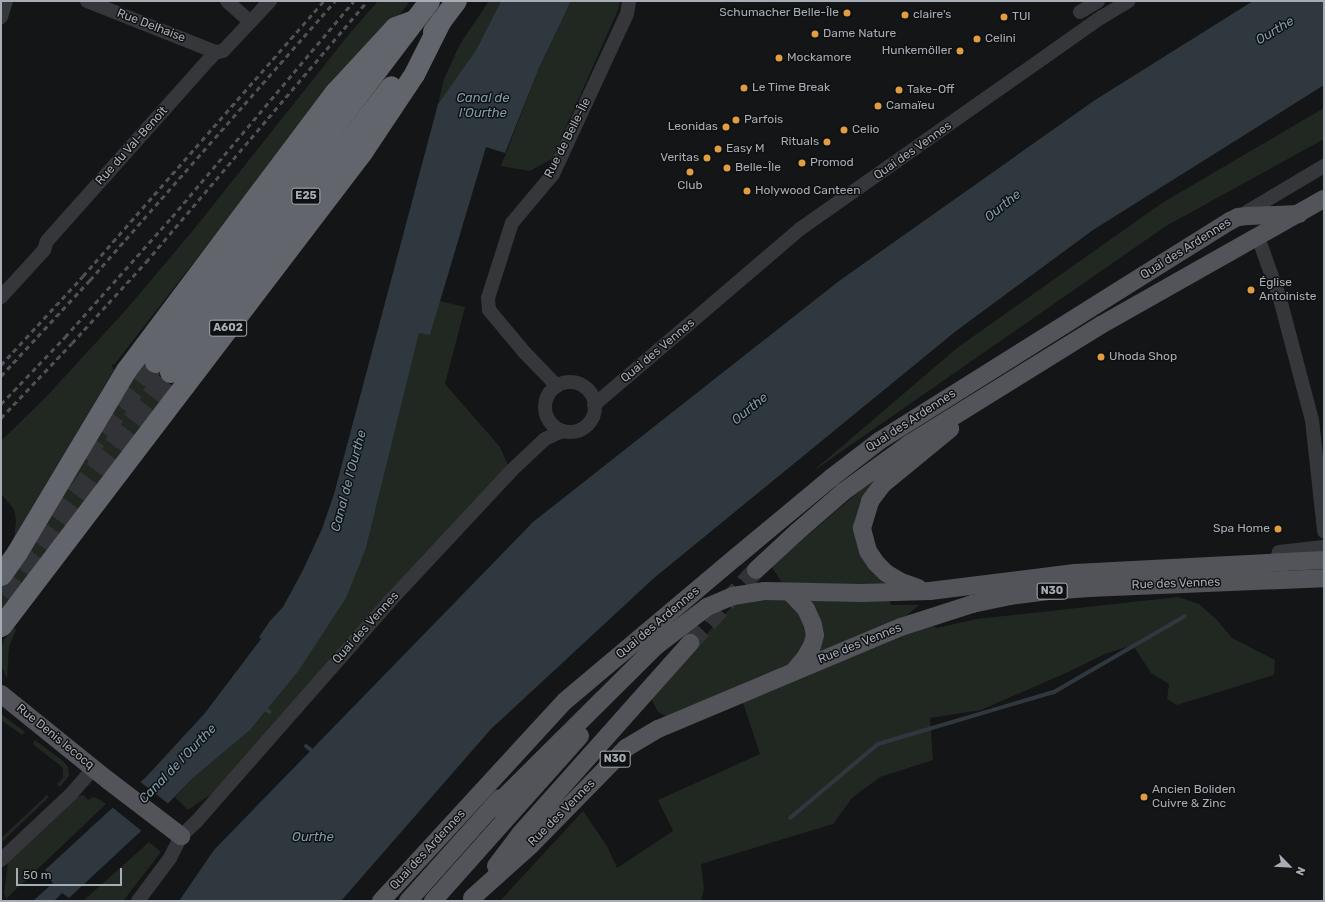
<!DOCTYPE html>
<meta charset="utf-8">
<style>
body{margin:0}
#map{position:relative;width:1325px;height:902px;overflow:hidden;background:#141516;font-family:Rubik,sans-serif}
div>[style]{position:absolute}
.green>*{inset:0;background:#212821}
.water>*{inset:0;background:#2f383e}
.pier>*{inset:0;background:#141516}
.stream>*{height:4px;margin:-2px;padding:0 2px;transform-origin:2px;border-radius:2px;background:#2f383e}
.major-tunnel>*{height:18px;margin-top:-9px;transform-origin:0;background:repeating-linear-gradient(90deg,#313336 0 18px,transparent 0 27px)}
.highway-tunnel>*{height:21px;margin-top:-10.5px;transform-origin:0;background:repeating-linear-gradient(90deg,#313336 0 21px,transparent 0 31px)}
.minor>*{height:14px;margin:-7px;padding:0 7px;transform-origin:7px;border-radius:7px;background:#36373b}
.minor>.ring{margin:-7px;padding:0;box-sizing:content-box;background:none;border:14px solid #36373b;border-radius:50%}
.major>*{height:18px;margin:-9px;padding:0 9px;transform-origin:9px;border-radius:9px;background:#525459}
.highway>*{height:21px;margin:-10.5px;padding:0 10.5px;transform-origin:10.5px;border-radius:10.5px;background:#62656b}
.rail>*{height:3px;margin-top:-1.5px;transform-origin:0;background:repeating-linear-gradient(90deg,#4f5155 0 5px,transparent 0 9px)}
.dots>*{width:11px;height:11px;translate:-50% -50%;box-sizing:border-box;border:2px solid #0f1011;border-radius:50%}
span{translate:-50% -50%;white-space:nowrap;text-align:center;line-height:1.15;-webkit-text-stroke:3px #0f1011;paint-order:stroke}
.shield-label span{padding:1px 3px;background:#0f1011;border:1px solid;border-radius:3px;-webkit-text-stroke-width:0}
.shield-label{font-size:11px;color:#a7adb5;font-weight:700}
.poi-label{font-size:12px;color:#a7adb5}
.right{translate:-100% -50%;text-align:right}
.left{translate:0 -50%;text-align:left}
.street-label{font-size:12px;color:#a7adb5}
.water-label{font-size:13px;color:#819dad;font-style:italic}
.frame{position:absolute;inset:0;border:2px solid #a7adb5;pointer-events:none}
.north{position:absolute;left:1269px;top:846px;width:40px;height:40px;-webkit-text-stroke:3px #0f1011;paint-order:stroke;rotate:114deg;font-size:11px;font-weight:700;line-height:16px;text-align:center;color:#a7adb5}
.north::after{content:'';display:block;margin:auto;width:14px;height:18px;background:#a7adb5;clip-path:polygon(50% 0,100% 100%,50% 72%,0 100%)}
.scale{position:absolute;left:16px;top:868px;width:106px;height:18px;box-sizing:border-box;border:2px solid #a7adb5;border-top:0;padding-left:5px;font-size:12px;line-height:14px;white-space:nowrap;color:#a7adb5;-webkit-text-stroke:3px #0f1011;paint-order:stroke}
</style>
<div id="map">
<div class="green">
<div style="clip-path:polygon(378px 1px,410px 1px,393px 24px,250px 190px,114px 365px,111px 364px,114px 370px,14px 540px,16px 521px,15px 514px,13px 508px,1px 494px,1px 441px,46px 397px,124px 312px,191px 233px,350px 33px)"></div>
<div style="clip-path:polygon(489px 1px,501px 1px,476px 50px,438px 104px,444px 79px,460px 44px)"></div>
<div style="clip-path:polygon(571px 1px,620px 1px,618px 10px,552px 159px,530px 171px,501px 166px,539px 68px)"></div>
<div style="clip-path:polygon(1324px 108px,1324px 139px,1166px 226px,812px 472px,957px 348px,1162px 203px)"></div>
<div style="clip-path:polygon(440px 301px,465px 307px,445px 384px,500px 447px,510px 470px,217px 790px,188px 810px,175px 797px,193px 778px,250px 730px,297px 673px,366px 548px,419px 332px,430px 335px)"></div>
<div style="clip-path:polygon(135px 370px,169px 395px,6px 611px,1px 608px,1px 592px,73px 469px)"></div>
<div style="clip-path:polygon(881px 473px,864px 500px,877px 577px,889px 587px,885px 587px,891px 605px,919px 605px,907px 615px,937px 628px,977px 619px,1178px 597px,1199px 604px,1216px 619px,1232px 638px,1275px 660px,1274px 675px,1177px 705px,1167px 699px,1169px 684px,1151px 673px,1133px 645px,1105px 654px,1068px 672px,981px 710px,930px 718px,933px 760px,880px 777px,852px 798px,833px 824px,701px 864px,704px 889px,701px 901px,500px 901px,583px 811px,607px 846px,617px 868px,673px 831px,658px 800px,760px 754px,738px 688px,668px 717px,658px 712px,650px 696px,734px 604px,790px 595px,771px 566px)"></div>
<div style="clip-path:polygon(14px 627px,16px 630px,9px 647px,7px 679px,1px 665px,1px 649px,4px 640px)"></div>
<div style="clip-path:polygon(1px 714px,25px 732px,22px 735px,1px 720px)"></div>
<div style="clip-path:polygon(35px 740px,63px 761px,68px 767px,69px 776px,60px 787px,57px 784px,63px 778px,63px 768px,33px 744px)"></div>
<div style="clip-path:polygon(47px 795px,49px 797px,1px 843px,1px 838px)"></div>
<div style="clip-path:polygon(83px 795px,88px 800px,93px 797px,101px 800px,106px 804px,6px 899px,4px 893px,8px 862px,77px 797px)"></div>
<div style="clip-path:polygon(149px 842px,161px 852px,123px 901px,83px 901px)"></div>
</div>
<div class="water">
<div style="clip-path:polygon(501px 1px,571px 1px,539px 68px,505px 153px,486px 147px,430px 335px,419px 333px,366px 548px,346px 598px,297px 673px,250px 730px,193px 778px,140px 832px,69px 898px,62px 893px,54px 901px,33px 901px,53px 883px,45px 874px,47px 872px,45px 870px,147px 776px,205px 713px,261px 639px,259px 637px,270px 621px,283px 607px,303px 570px,322px 529px,334px 494px,438px 104px,476px 50px)"></div>
<div style="clip-path:polygon(1253px 1px,1324px 1px,1324px 85px,1093px 230px,956px 331px,654px 578px,491px 729px,341px 901px,179px 901px,214px 850px,533px 522px,839px 281px,1095px 100px)"></div>
</div>
<div class="pier">
<div style="clip-path:polygon(139px 781px,170px 805px,143px 832px,112px 807px)"></div>
</div>
<div class="stream">
<div style="left:266px;top:710px;width:4px;rotate:27deg"></div>
<div style="left:306px;top:746px;width:6px;rotate:39deg"></div>
<div style="left:790px;top:818px;width:115px;rotate:-40.1deg"></div>
<div style="left:878px;top:744px;width:184px;rotate:-16.5deg"></div>
<div style="left:1054px;top:692px;width:151px;rotate:-30.1deg"></div>
</div>
<div class="major-tunnel">
<div style="left:690px;top:643px;width:98px;rotate:-47.9deg"></div>
</div>
<div class="highway-tunnel">
<div style="left:83px;top:456px;width:118px;rotate:-52.5deg"></div>
<div style="left:1px;top:593px;width:278px;rotate:-52.6deg"></div>
</div>
<div class="minor">
<div style="left:87px;top:1px;width:139px;rotate:21.6deg"></div>
<div style="left:227px;top:1px;width:31px;rotate:42deg"></div>
<div style="left:1080px;top:12px;width:21px;rotate:-31deg"></div>
<div style="left:1px;top:17px;width:17px;rotate:-73deg"></div>
<div style="left:1240px;top:216px;width:98px;rotate:-30.8deg"></div>
<div style="left:1258px;top:237px;width:66px;rotate:70.5deg"></div>
<div style="left:1280px;top:299px;width:125px;rotate:75.2deg"></div>
<div style="left:1312px;top:420px;width:112px;rotate:83.8deg"></div>
<div style="left:1px;top:297px;width:64px;rotate:-47.5deg"></div>
<div style="left:44px;top:250px;width:9px;rotate:-72deg"></div>
<div style="left:47px;top:241px;width:233px;rotate:-48.3deg"></div>
<div style="left:202px;top:67px;width:21px;rotate:-47deg"></div>
<div style="left:216px;top:52px;width:7px;rotate:-8deg"></div>
<div style="left:223px;top:51px;width:69px;rotate:-46.8deg"></div>
<div class="ring" style="left:545px;top:382px;width:36px;height:36px"></div>
<div style="left:557px;top:386px;width:46px;rotate:-134.1deg"></div>
<div style="left:525px;top:353px;width:56px;rotate:-129.9deg"></div>
<div style="left:489px;top:310px;width:12px;rotate:-95deg"></div>
<div style="left:488px;top:298px;width:79px;rotate:-72.3deg"></div>
<div style="left:512px;top:223px;width:64px;rotate:-50.1deg"></div>
<div style="left:553px;top:174px;width:176px;rotate:-65.2deg"></div>
<div style="left:627px;top:14px;width:13px;rotate:-81deg"></div>
<div style="left:594px;top:405px;width:271px;rotate:-40.5deg"></div>
<div style="left:800px;top:229px;width:369px;rotate:-35.1deg"></div>
<div style="left:1102px;top:17px;width:31px;rotate:-31deg"></div>
<div style="left:1276px;top:562px;width:10px;rotate:-73deg"></div>
<div style="left:1279px;top:552px;width:45px;rotate:-6.3deg"></div>
<div style="left:1px;top:860px;width:98px;rotate:-43.3deg"></div>
<div style="left:72px;top:793px;width:32px;rotate:-49deg"></div>
<div style="left:138px;top:901px;width:54px;rotate:-53.3deg"></div>
<div style="left:170px;top:858px;width:25px;rotate:-63deg"></div>
<div style="left:181px;top:836px;width:21px;rotate:-43deg"></div>
<div style="left:196px;top:822px;width:293px;rotate:-48.7deg"></div>
<div style="left:389px;top:602px;width:180px;rotate:-47deg"></div>
<div style="left:512px;top:470px;width:45px;rotate:-43.2deg"></div>
<div style="left:545px;top:439px;width:19px;rotate:-25deg"></div>
</div>
<div class="major">
<div style="left:756px;top:570px;width:56px;rotate:-42.8deg"></div>
<div style="left:797px;top:532px;width:61px;rotate:-41deg"></div>
<div style="left:843px;top:492px;width:82px;rotate:-36deg"></div>
<div style="left:909px;top:444px;width:226px;rotate:-31.8deg"></div>
<div style="left:1101px;top:325px;width:256px;rotate:-29.5deg"></div>
<div style="left:918px;top:588px;width:20px;rotate:-160deg"></div>
<div style="left:899px;top:581px;width:15px;rotate:-148deg"></div>
<div style="left:886px;top:573px;width:14px;rotate:-135deg"></div>
<div style="left:876px;top:563px;width:14px;rotate:-124deg"></div>
<div style="left:868px;top:551px;width:24px;rotate:-105deg"></div>
<div style="left:862px;top:528px;width:28px;rotate:-73deg"></div>
<div style="left:870px;top:501px;width:21px;rotate:-53deg"></div>
<div style="left:883px;top:484px;width:87px;rotate:-39.4deg"></div>
<div style="left:790px;top:592px;width:23px;rotate:47deg"></div>
<div style="left:806px;top:609px;width:17px;rotate:66deg"></div>
<div style="left:813px;top:625px;width:10px;rotate:79deg"></div>
<div style="left:815px;top:635px;width:11px;rotate:105deg"></div>
<div style="left:812px;top:646px;width:14px;rotate:120deg"></div>
<div style="left:805px;top:658px;width:17px;rotate:130deg"></div>
<div style="left:1px;top:694px;width:139px;rotate:38.9deg"></div>
<div style="left:109px;top:781px;width:91px;rotate:37.4deg"></div>
<div style="left:493px;top:808px;width:230px;rotate:-44.8deg"></div>
<div style="left:656px;top:646px;width:64px;rotate:-37.4deg"></div>
<div style="left:707px;top:607px;width:28px;rotate:-23deg"></div>
<div style="left:733px;top:596px;width:32px;rotate:-9deg"></div>
<div style="left:765px;top:591px;width:96px;rotate:1.2deg"></div>
<div style="left:861px;top:593px;width:69px;rotate:-1.7deg"></div>
<div style="left:930px;top:591px;width:146px;rotate:-7.1deg"></div>
<div style="left:1075px;top:573px;width:249px;rotate:-3deg"></div>
<div style="left:496px;top:866px;width:40px;rotate:-53deg"></div>
<div style="left:520px;top:834px;width:256px;rotate:-48.3deg"></div>
<div style="left:472px;top:898px;width:79px;rotate:-41.9deg"></div>
<div style="left:531px;top:845px;width:136px;rotate:-45.6deg"></div>
<div style="left:626px;top:748px;width:37px;rotate:-31deg"></div>
<div style="left:658px;top:729px;width:264px;rotate:-22.8deg"></div>
<div style="left:901px;top:627px;width:75px;rotate:-17.9deg"></div>
<div style="left:972px;top:604px;width:38px;rotate:-12deg"></div>
<div style="left:1009px;top:596px;width:40px;rotate:-7.1deg"></div>
<div style="left:1049px;top:591px;width:40px;rotate:-4.3deg"></div>
<div style="left:1089px;top:588px;width:235px;rotate:-2.4deg"></div>
<div style="left:381px;top:901px;width:272px;rotate:-47.4deg"></div>
<div style="left:565px;top:701px;width:224px;rotate:-40.1deg"></div>
<div style="left:736px;top:557px;width:124px;rotate:-39.7deg"></div>
<div style="left:831px;top:478px;width:61px;rotate:-37.6deg"></div>
<div style="left:879px;top:441px;width:414px;rotate:-32.1deg"></div>
<div style="left:1230px;top:221px;width:9px;rotate:-27deg"></div>
<div style="left:1238px;top:217px;width:10px;rotate:-6deg"></div>
<div style="left:1248px;top:216px;width:51px;rotate:-2.2deg"></div>
<div style="left:408px;top:901px;width:138px;rotate:-48.2deg"></div>
<div style="left:433px;top:901px;width:221px;rotate:-48.3deg"></div>
</div>
<div class="highway">
<div style="left:433px;top:31px;width:38px;rotate:-53deg"></div>
<div style="left:155px;top:362px;width:453px;rotate:-52.8deg"></div>
<div style="left:170px;top:372px;width:361px;rotate:-52.3deg"></div>
<div style="left:1px;top:575px;width:28px;rotate:-55deg"></div>
<div style="left:17px;top:552px;width:212px;rotate:-59.1deg"></div>
<div style="left:126px;top:370px;width:348px;rotate:-53.1deg"></div>
<div style="left:335px;top:92px;width:88px;rotate:-47.3deg"></div>
<div style="left:395px;top:27px;width:20px;rotate:-20deg"></div>
<div style="left:1px;top:626px;width:596px;rotate:-52.71deg"></div>
<div style="left:362px;top:152px;width:94px;rotate:-56.3deg"></div>
<div style="left:414px;top:74px;width:60px;rotate:-63.4deg"></div>
</div>
<div class="rail">
<div style="left:1px;top:365px;width:121px;rotate:-47.3deg"></div>
<div style="left:83px;top:276px;width:366px;rotate:-48.8deg"></div>
<div style="left:1px;top:376px;width:131px;rotate:-47.2deg"></div>
<div style="left:90px;top:280px;width:371px;rotate:-48.7deg"></div>
<div style="left:1px;top:404px;width:93px;rotate:-46.3deg"></div>
<div style="left:65px;top:337px;width:161px;rotate:-48.3deg"></div>
<div style="left:172px;top:217px;width:282px;rotate:-49.9deg"></div>
<div style="left:1px;top:418px;width:103px;rotate:-46.6deg"></div>
<div style="left:72px;top:343px;width:110px;rotate:-47.6deg"></div>
<div style="left:146px;top:262px;width:342px;rotate:-49.7deg"></div>
</div>
<div class="dots">
<div style="left:847px;top:13px;background:#e29d40"></div>
<div style="left:905px;top:15px;background:#e29d40"></div>
<div style="left:1004px;top:17px;background:#e29d40"></div>
<div style="left:815px;top:34px;background:#e29d40"></div>
<div style="left:977px;top:39px;background:#e29d40"></div>
<div style="left:960px;top:51px;background:#e29d40"></div>
<div style="left:779px;top:58px;background:#e29d40"></div>
<div style="left:744px;top:88px;background:#e29d40"></div>
<div style="left:899px;top:90px;background:#e29d40"></div>
<div style="left:878px;top:106px;background:#e29d40"></div>
<div style="left:736px;top:120px;background:#e29d40"></div>
<div style="left:726px;top:127px;background:#e29d40"></div>
<div style="left:844px;top:130px;background:#e29d40"></div>
<div style="left:827px;top:142px;background:#e29d40"></div>
<div style="left:718px;top:149px;background:#e29d40"></div>
<div style="left:707px;top:158px;background:#e29d40"></div>
<div style="left:802px;top:163px;background:#e29d40"></div>
<div style="left:727px;top:168px;background:#e29d40"></div>
<div style="left:690px;top:172px;background:#e29d40"></div>
<div style="left:747px;top:191px;background:#e29d40"></div>
<div style="left:1251px;top:290px;background:#e29d40"></div>
<div style="left:1101px;top:357px;background:#e29d40"></div>
<div style="left:1278px;top:529px;background:#e29d40"></div>
<div style="left:1144px;top:797px;background:#e29d40"></div>
</div>
<div class="shield-label">
<span style="left:306px;top:196px">E25</span>
<span style="left:228px;top:328px">A602</span>
<span style="left:1052px;top:591px">N30</span>
<span style="left:615px;top:759px">N30</span>
</div>
<div class="poi-label">
<span class="right" style="left:839px;top:13px">Schumacher Belle-Île</span>
<span class="left" style="left:913px;top:15px">claire's</span>
<span class="left" style="left:1012px;top:17px">TUI</span>
<span class="left" style="left:823px;top:34px">Dame Nature</span>
<span class="left" style="left:985px;top:39px">Celini</span>
<span class="right" style="left:952px;top:51px">Hunkemöller</span>
<span class="left" style="left:787px;top:58px">Mockamore</span>
<span class="left" style="left:752px;top:88px">Le Time Break</span>
<span class="left" style="left:907px;top:90px">Take-Off</span>
<span class="left" style="left:886px;top:106px">Camaïeu</span>
<span class="left" style="left:744px;top:120px">Parfois</span>
<span class="right" style="left:718px;top:127px">Leonidas</span>
<span class="left" style="left:852px;top:130px">Celio</span>
<span class="right" style="left:819px;top:142px">Rituals</span>
<span class="left" style="left:726px;top:149px">Easy M</span>
<span class="right" style="left:699px;top:158px">Veritas</span>
<span class="left" style="left:810px;top:163px">Promod</span>
<span class="left" style="left:735px;top:168px">Belle-Île</span>
<span style="left:690px;top:186px">Club</span>
<span class="left" style="left:755px;top:191px">Holywood Canteen</span>
<span class="left" style="left:1259px;top:290px">Église<br>Antoiniste</span>
<span class="left" style="left:1109px;top:357px">Uhoda Shop</span>
<span class="right" style="left:1270px;top:529px">Spa Home</span>
<span class="left" style="left:1152px;top:797px">Ancien Boliden<br>Cuivre &amp; Zinc</span>
</div>
<div class="street-label">
<span style="left:151px;top:26px;rotate:21deg">Rue Delhaise</span>
<span style="left:568px;top:138px;rotate:-63deg">Rue de Belle-Île</span>
<span style="left:132px;top:146px;rotate:-48deg">Rue du Val-Benoît</span>
<span style="left:913px;top:151px;rotate:-35deg">Quai des Vennes</span>
<span style="left:1186px;top:249px;rotate:-32deg">Quai des Ardennes</span>
<span style="left:658px;top:351px;rotate:-40deg">Quai des Vennes</span>
<span style="left:911px;top:421px;rotate:-33deg">Quai des Ardennes</span>
<span style="left:1176px;top:584px;rotate:-2deg">Rue des Vennes</span>
<span style="left:658px;top:623px;rotate:-40deg">Quai des Ardennes</span>
<span style="left:366px;top:628px;rotate:-48deg">Quai des Vennes</span>
<span style="left:860px;top:644px;rotate:-22deg">Rue des Vennes</span>
<span style="left:55px;top:737px;rotate:39deg">Rue Denis lecocq</span>
<span style="left:562px;top:813px;rotate:-45deg">Rue des Vennes</span>
<span style="left:428px;top:850px;rotate:-47deg">Quai des Ardennes</span>
</div>
<div class="water-label">
<span style="left:1275px;top:31px;rotate:-31deg">Ourthe</span>
<span style="left:483px;top:106px">Canal de<br>l'Ourthe</span>
<span style="left:1003px;top:206px;rotate:-39deg">Ourthe</span>
<span style="left:750px;top:409px;rotate:-39deg">Ourthe</span>
<span style="left:349px;top:481px;rotate:-75deg">Canal de l'Ourthe</span>
<span style="left:178px;top:764px;rotate:-46deg">Canal de l'Ourthe</span>
<span style="left:313px;top:837px">Ourthe</span>
</div>
<div class="frame"></div>
<div class="north">N</div>
<div class="scale">50 m</div>
</div>
